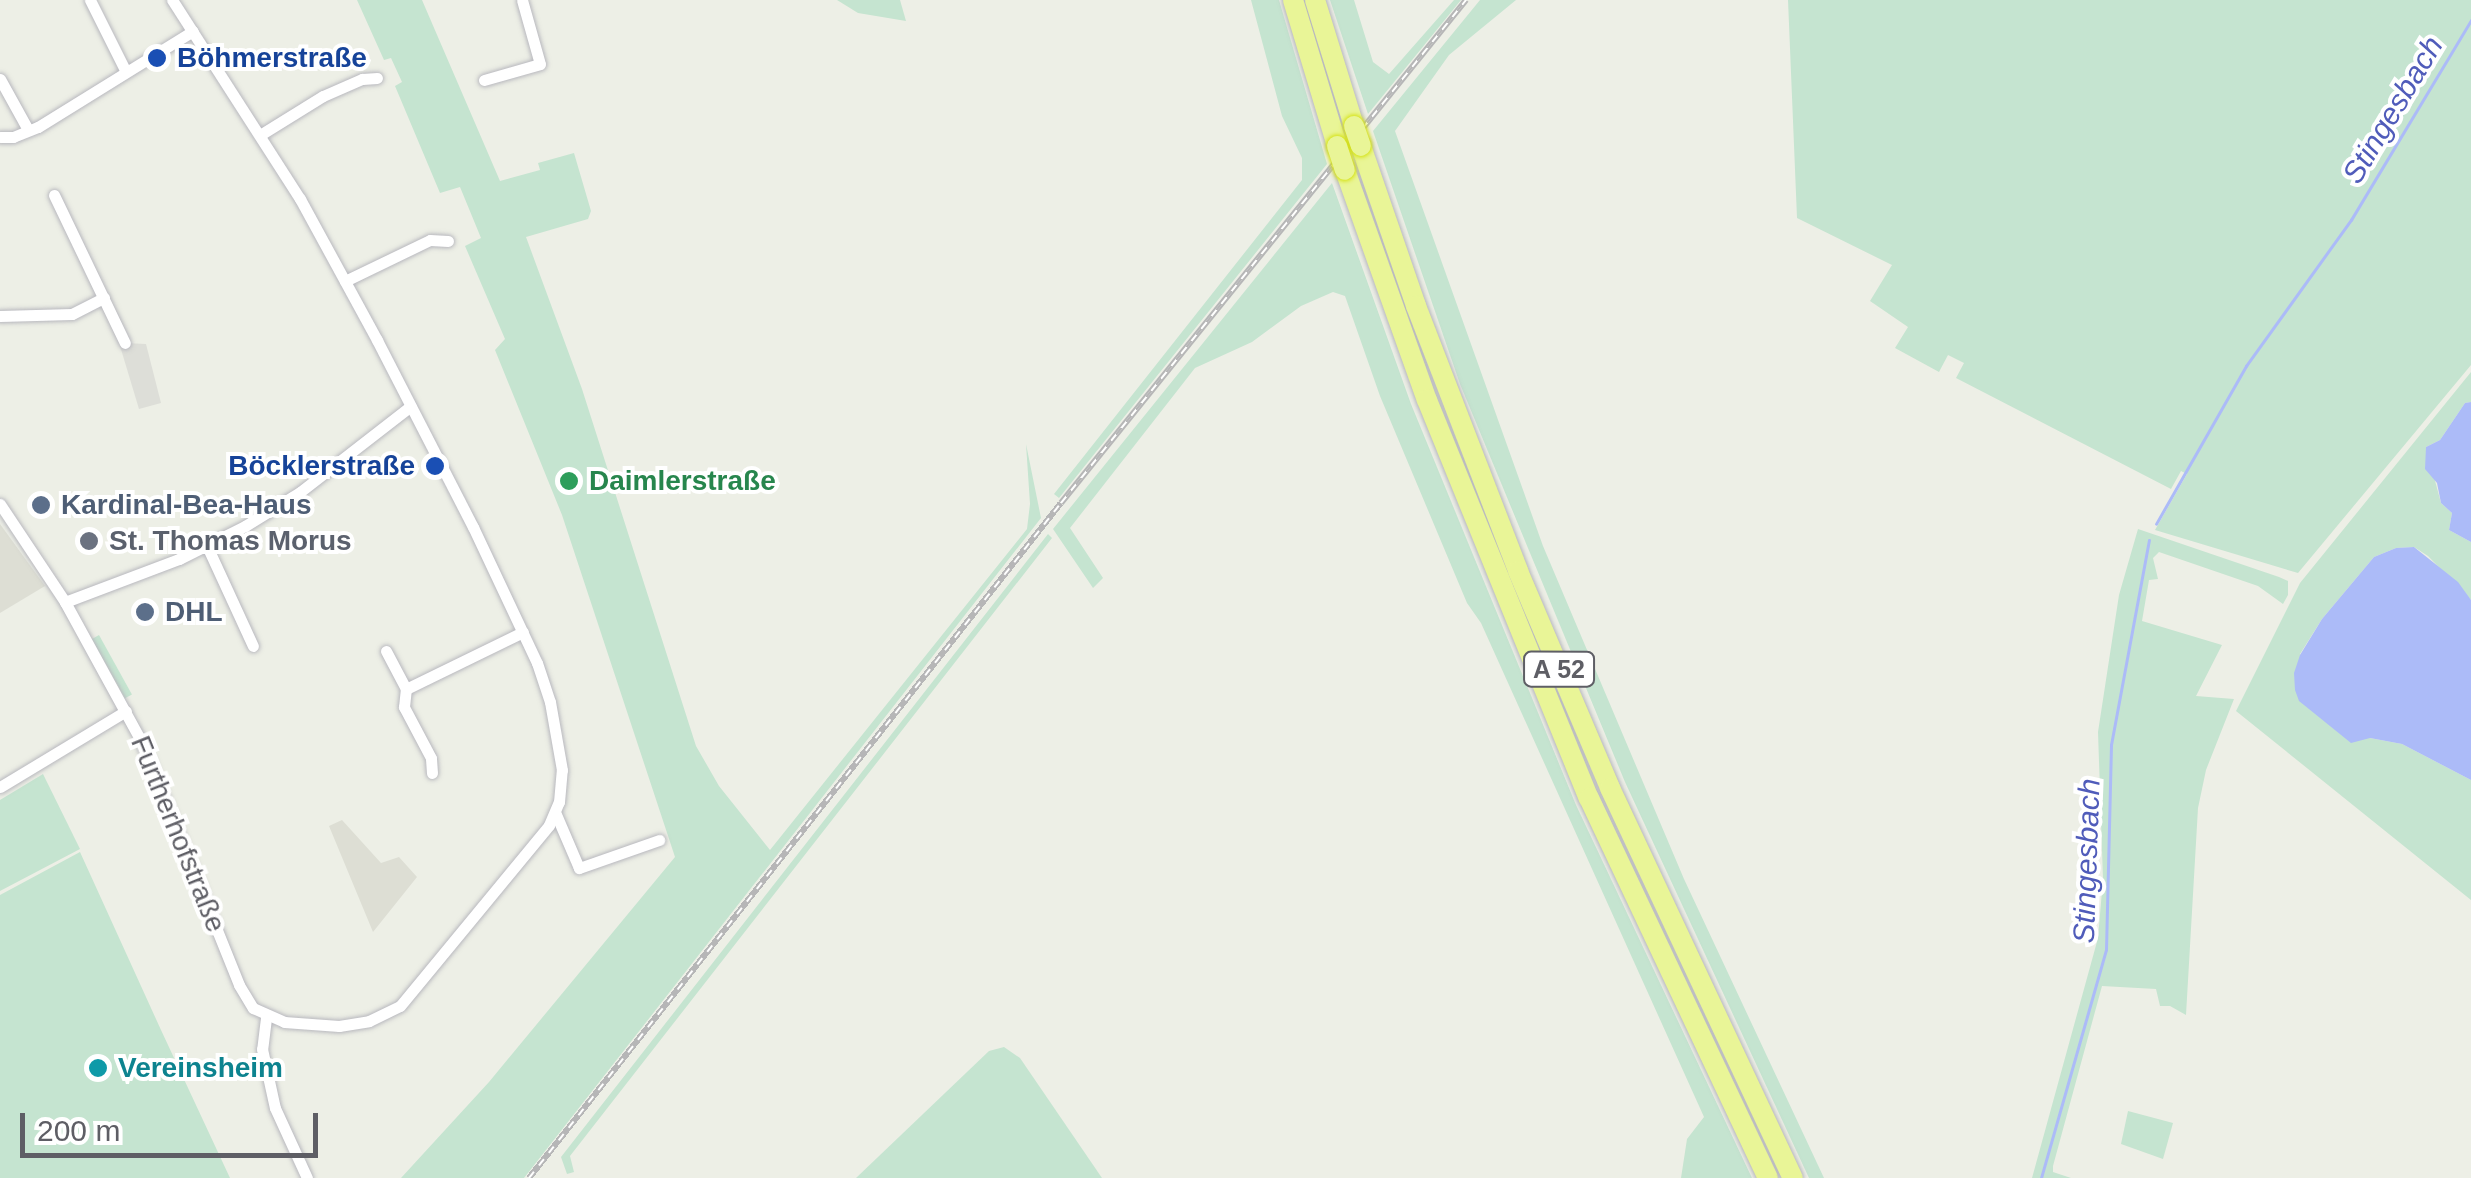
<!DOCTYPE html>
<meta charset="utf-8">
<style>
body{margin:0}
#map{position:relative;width:2471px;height:1178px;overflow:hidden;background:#edefe6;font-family:Helvetica,sans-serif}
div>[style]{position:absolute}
.industrial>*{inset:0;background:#ddded8}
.education>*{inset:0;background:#ddded4}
.green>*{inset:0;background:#c5e4d0;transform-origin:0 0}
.water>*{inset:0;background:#acbbf8}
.stream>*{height:2.5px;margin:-1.25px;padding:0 1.25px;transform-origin:1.25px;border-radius:1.25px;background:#acbbf8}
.roads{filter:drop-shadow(0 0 2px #b8b8be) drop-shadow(0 0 2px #b8b8be)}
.street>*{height:11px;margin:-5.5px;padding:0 5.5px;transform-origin:5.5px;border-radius:5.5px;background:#fff}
.highway>*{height:20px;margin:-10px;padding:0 10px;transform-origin:10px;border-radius:10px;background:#e9f597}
.rail>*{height:6px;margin-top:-3px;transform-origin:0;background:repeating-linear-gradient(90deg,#fff 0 8px,#b6b6b7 0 16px);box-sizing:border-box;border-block:2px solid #b6b6b7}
.bridges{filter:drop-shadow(0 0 2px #d5e212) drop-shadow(0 0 2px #d5e212)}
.highway-bridge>*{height:20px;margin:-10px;padding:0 10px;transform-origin:10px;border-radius:10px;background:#e9f597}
.dots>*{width:28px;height:28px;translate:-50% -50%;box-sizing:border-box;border:5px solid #fff;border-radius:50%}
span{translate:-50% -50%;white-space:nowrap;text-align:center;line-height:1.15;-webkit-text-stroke:8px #fff;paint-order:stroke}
.shield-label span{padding:2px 8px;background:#fff;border:2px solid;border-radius:8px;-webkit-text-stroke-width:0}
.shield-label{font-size:25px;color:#5e5e65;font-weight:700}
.transit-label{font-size:28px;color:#164399;font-weight:700}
.left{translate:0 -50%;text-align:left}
.right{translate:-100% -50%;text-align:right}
.leisure-label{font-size:28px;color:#27864d;font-weight:700}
.service-label{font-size:28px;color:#4e5e75;font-weight:700}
.worship-label{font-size:28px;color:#5b616d;font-weight:700}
.street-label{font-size:28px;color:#5e5e65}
.culture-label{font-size:28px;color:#0d838f;font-weight:700}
.water-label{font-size:30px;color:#505cba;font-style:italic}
.scale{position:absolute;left:20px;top:1113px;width:298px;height:45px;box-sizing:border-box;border:5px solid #5e5e65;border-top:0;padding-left:12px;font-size:30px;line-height:35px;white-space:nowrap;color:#5e5e65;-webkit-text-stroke:8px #fff;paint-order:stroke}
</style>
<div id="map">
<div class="industrial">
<div style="clip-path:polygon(125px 343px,146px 344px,161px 403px,139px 409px,120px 346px)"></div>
</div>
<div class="education">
<div style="clip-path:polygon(0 524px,45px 586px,0 613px)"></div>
<div style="clip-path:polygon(342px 820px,381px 863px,399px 857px,417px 877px,373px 932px,329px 826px)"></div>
</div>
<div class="green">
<div style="clip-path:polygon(357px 0,422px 0,500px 181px,540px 170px,538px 163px,574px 153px,591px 211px,588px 219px,526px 237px,582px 389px,696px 746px,719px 786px,770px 850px,1027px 529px,1030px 504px,1026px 444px,1041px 518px,524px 1178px,401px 1178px,489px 1082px,675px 857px,562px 515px,495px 350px,505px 339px,465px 246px,481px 238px,460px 187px,440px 193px,395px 86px,402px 82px,391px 58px,384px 60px)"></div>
<div style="clip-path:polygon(837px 0,900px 0,906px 21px,858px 13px)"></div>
<div style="clip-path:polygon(1251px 0,1279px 0,1327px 164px,1059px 498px,1054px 494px,1302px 180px,1302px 158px,1282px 116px)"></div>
<div style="clip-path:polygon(1330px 0,1354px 0,1373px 62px,1389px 74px,1454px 0,1461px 0,1368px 114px)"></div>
<div style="clip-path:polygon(1480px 0,1516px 0,1449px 55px,1395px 131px,1543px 546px,1684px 879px,1824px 1178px,1809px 1178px,1625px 782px,1460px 384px,1373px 131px)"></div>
<div style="clip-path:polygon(1788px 0,2471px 0,2471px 365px,2298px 573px,2155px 530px,2187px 474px,2181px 471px,2171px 489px,1956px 378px,1964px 363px,1948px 355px,1939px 372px,1895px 348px,1908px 327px,1870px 301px,1892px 265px,1797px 218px)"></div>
<div style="clip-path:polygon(1332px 183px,1411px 404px,1576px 805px,1752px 1178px,1681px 1178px,1687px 1139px,1704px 1117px,1481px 623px,1467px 603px,1380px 396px,1345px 296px,1333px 292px,1301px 306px,1252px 342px,1195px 368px,1070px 528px,1103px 578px,1093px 588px,1053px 529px)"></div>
<div style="clip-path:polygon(2471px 372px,2471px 402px,2465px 403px,2440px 440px,2426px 447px,2441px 503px,2452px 513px,2449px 530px,2471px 542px,2471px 600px,2428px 556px,2414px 547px,2396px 548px,2374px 557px,2322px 619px,2300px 654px,2370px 738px,2402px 744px,2471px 780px,2471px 900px,2236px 711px,2300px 583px)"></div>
<div style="clip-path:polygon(2138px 529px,2279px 577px,2288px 581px,2288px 595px,2283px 604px,2258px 586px,2159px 552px,2153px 558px,2158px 579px,2149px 580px,2142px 621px,2222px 645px,2196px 696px,2234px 699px,2206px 770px,2198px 808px,2186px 1015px,2170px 1006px,2160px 1006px,2156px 989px,2102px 986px,2053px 1166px,2053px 1172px,2071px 1178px,2032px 1178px,2098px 938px,2103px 879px,2098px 732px,2119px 595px)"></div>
<div style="clip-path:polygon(1048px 534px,1052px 538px,570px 1156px,574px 1172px,567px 1174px,561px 1157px)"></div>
<div style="left:99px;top:635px;width:68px;height:8px;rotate:61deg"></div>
<div style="clip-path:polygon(43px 774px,80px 849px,0 891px,0 800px)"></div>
<div style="clip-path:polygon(80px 852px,161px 1030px,230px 1178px,0 1178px,0 895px)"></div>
<div style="clip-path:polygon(1004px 1047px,1020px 1058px,1102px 1178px,856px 1178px,989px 1051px)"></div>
<div style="clip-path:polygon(2128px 1111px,2173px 1123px,2163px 1159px,2121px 1144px)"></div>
</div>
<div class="water">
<div style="clip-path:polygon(2471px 402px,2471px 542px,2449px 530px,2452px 513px,2441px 503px,2437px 483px,2425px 469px,2426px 447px,2440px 440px,2465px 403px)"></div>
<div style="clip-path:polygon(2414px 547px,2458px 582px,2471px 600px,2471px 780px,2402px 744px,2370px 738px,2351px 743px,2299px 701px,2295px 690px,2294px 673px,2300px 655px,2322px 619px,2374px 557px,2396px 548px)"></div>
</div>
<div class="stream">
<div style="left:2156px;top:524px;width:182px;rotate:-60.3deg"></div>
<div style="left:2246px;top:366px;width:180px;rotate:-54.3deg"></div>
<div style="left:2351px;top:220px;width:233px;rotate:-59deg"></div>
<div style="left:2041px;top:1178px;width:237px;rotate:-74.1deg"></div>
<div style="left:2106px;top:950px;width:205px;rotate:-88.6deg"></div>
<div style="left:2111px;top:745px;width:208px;rotate:-79.5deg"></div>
</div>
<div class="roads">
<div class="street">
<div style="left:90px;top:0;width:80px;rotate:63.4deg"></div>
<div style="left:0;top:79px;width:56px;rotate:61.1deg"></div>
<div style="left:484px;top:80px;width:58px;rotate:-15.9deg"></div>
<div style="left:540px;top:64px;width:66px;rotate:-105.7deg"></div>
<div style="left:260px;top:135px;width:74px;rotate:-31.8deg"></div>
<div style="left:323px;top:96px;width:43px;rotate:-23.6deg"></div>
<div style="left:362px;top:79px;width:15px;rotate:-4deg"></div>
<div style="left:0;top:137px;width:13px"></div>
<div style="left:13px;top:137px;width:27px;rotate:-22deg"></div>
<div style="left:38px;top:127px;width:182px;rotate:-31.8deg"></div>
<div style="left:54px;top:195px;width:164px;rotate:64.4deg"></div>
<div style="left:345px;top:281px;width:94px;rotate:-25.8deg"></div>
<div style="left:430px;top:240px;width:18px;rotate:3deg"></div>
<div style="left:0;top:316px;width:72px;rotate:-1.6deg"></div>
<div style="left:72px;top:314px;width:36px;rotate:-27deg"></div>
<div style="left:0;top:504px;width:118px;rotate:56.4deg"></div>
<div style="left:65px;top:602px;width:158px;rotate:61.3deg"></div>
<div style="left:141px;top:741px;width:263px;rotate:68.1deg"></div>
<div style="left:239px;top:985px;width:27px;rotate:59deg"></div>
<div style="left:253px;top:1008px;width:34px;rotate:24deg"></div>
<div style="left:284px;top:1022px;width:55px;rotate:4.2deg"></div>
<div style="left:339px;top:1026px;width:30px;rotate:-9deg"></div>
<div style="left:369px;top:1021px;width:34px;rotate:-26deg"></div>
<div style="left:400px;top:1006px;width:234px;rotate:-50.5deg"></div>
<div style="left:549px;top:825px;width:25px;rotate:-67deg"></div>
<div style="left:559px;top:802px;width:32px;rotate:-85deg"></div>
<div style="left:562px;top:770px;width:69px;rotate:-100deg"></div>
<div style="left:550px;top:702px;width:41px;rotate:-108.4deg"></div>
<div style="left:537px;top:663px;width:150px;rotate:-115.2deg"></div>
<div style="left:473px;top:527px;width:210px;rotate:-117.2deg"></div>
<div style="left:377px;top:340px;width:161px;rotate:-118.6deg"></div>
<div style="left:300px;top:199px;width:237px;rotate:-122.7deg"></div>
<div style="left:207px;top:546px;width:110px;rotate:65.3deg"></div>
<div style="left:65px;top:602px;width:122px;rotate:-20.7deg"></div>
<div style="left:179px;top:559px;width:74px;rotate:-26.6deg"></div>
<div style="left:245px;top:526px;width:65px;rotate:-31.7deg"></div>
<div style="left:300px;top:492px;width:140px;rotate:-37.8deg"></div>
<div style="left:386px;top:651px;width:43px;rotate:62.2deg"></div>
<div style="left:432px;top:773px;width:15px;rotate:-94deg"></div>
<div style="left:431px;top:758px;width:58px;rotate:-117.9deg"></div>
<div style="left:404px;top:707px;width:18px;rotate:-84deg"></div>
<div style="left:406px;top:689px;width:130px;rotate:-26deg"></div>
<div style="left:0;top:787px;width:147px;rotate:-31.1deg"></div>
<div style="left:555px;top:812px;width:61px;rotate:66.8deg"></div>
<div style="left:579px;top:868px;width:85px;rotate:-19.3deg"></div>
<div style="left:266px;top:1018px;width:31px;rotate:97deg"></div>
<div style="left:262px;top:1049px;width:60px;rotate:77.6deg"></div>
<div style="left:275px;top:1108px;width:77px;rotate:65.4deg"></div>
</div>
<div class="highway">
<div style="left:1293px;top:0;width:152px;rotate:73.2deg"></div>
<div style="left:1315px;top:0;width:132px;rotate:72.8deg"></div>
<div style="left:1361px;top:146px;width:169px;rotate:71deg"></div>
<div style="left:1416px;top:306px;width:284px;rotate:68.9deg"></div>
<div style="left:1518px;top:571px;width:236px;rotate:67deg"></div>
<div style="left:1610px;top:788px;width:431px;rotate:64.9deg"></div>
<div style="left:1345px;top:170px;width:244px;rotate:70.4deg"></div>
<div style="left:1427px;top:400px;width:430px;rotate:67.9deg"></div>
<div style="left:1589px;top:798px;width:420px;rotate:64.8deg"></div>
</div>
</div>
<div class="rail">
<div style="left:529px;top:1178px;width:859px;rotate:-51.76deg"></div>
<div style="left:1061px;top:503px;width:646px;rotate:-51.16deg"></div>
</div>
<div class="bridges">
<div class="highway-bridge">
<div style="left:1354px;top:126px;width:21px;rotate:71deg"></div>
<div style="left:1337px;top:146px;width:25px;rotate:72deg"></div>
</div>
</div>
<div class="dots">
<div style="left:157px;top:58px;background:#1a4fb4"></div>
<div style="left:435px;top:466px;background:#1a4fb4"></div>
<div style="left:569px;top:481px;background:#2e9e5b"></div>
<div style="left:41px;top:505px;background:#5c6f8a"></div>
<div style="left:89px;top:541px;background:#6b7280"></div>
<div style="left:145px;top:612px;background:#5c6f8a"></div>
<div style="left:98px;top:1068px;background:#0f9aa8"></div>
</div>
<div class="shield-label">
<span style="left:1559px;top:669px">A 52</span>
</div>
<div class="transit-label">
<span class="left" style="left:177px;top:58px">Böhmerstraße</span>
<span class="right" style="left:415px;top:466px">Böcklerstraße</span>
</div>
<div class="leisure-label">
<span class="left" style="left:589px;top:481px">Daimlerstraße</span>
</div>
<div class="service-label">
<span class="left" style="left:61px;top:505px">Kardinal-Bea-Haus</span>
<span class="left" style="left:165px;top:612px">DHL</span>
</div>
<div class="worship-label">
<span class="left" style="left:109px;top:541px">St. Thomas Morus</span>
</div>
<div class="street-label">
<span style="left:178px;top:834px;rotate:68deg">Furtherhofstraße</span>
</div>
<div class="culture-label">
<span class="left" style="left:118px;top:1068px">Vereinsheim</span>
</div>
<div class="water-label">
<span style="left:2393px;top:110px;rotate:-59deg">Stingesbach</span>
<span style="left:2087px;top:861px;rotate:-88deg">Stingesbach</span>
</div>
<div class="scale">200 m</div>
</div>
